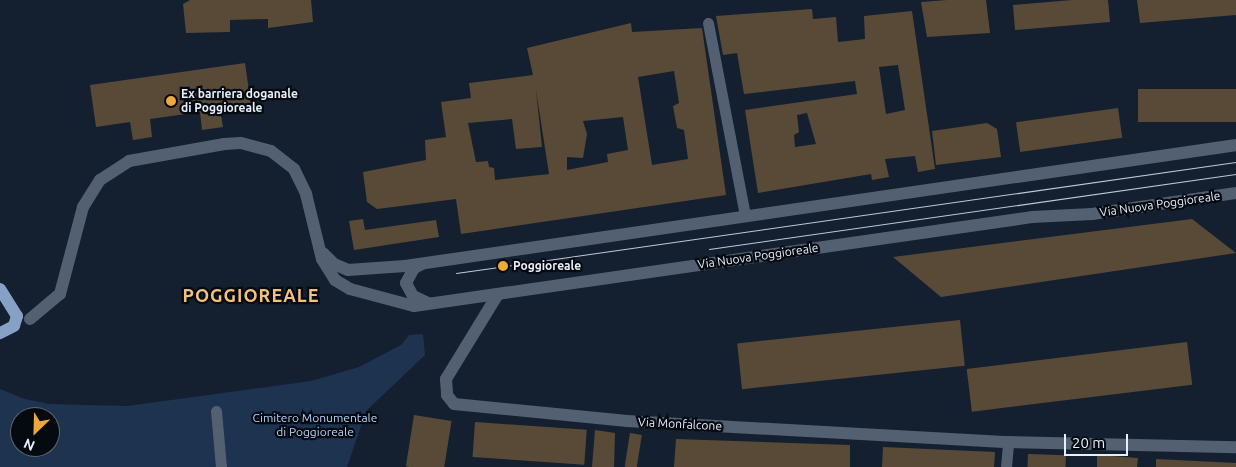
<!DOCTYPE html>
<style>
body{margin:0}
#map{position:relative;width:1236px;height:467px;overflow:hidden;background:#142030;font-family:Ubuntu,sans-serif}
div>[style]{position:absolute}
.green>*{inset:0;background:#1d3350}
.building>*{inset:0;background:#584a37;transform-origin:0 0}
.lane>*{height:11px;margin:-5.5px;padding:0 5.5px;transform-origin:5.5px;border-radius:5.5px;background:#536072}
.street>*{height:12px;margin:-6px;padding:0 6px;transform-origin:6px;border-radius:6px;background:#536072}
.primary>*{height:12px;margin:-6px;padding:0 6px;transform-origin:6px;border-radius:6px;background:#87a1c6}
.tram>*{height:1px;margin:-0.5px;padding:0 0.5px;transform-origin:0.5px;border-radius:0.5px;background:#c0c9d5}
.dots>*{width:14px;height:14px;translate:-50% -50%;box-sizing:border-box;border:2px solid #050a11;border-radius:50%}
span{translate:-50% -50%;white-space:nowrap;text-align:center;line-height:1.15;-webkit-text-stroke:4.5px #050a11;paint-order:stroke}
.poi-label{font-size:12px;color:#e7effb;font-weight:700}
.left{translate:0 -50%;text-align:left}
.street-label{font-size:12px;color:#e7effb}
.park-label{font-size:12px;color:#b7d2f9}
.district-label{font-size:18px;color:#f1c17f;font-weight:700;letter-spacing:1px}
.north{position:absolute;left:10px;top:407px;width:50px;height:50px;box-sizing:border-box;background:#050a11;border:1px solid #5f666f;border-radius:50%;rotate:204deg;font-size:14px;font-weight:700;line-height:20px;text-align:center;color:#e7effb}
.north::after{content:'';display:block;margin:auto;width:18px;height:22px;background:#eda83c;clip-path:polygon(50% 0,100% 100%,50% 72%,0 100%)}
.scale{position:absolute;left:1064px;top:434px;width:64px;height:22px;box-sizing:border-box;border:2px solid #e7effb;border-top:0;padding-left:6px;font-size:15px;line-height:18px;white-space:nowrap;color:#e7effb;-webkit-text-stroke:4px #050a11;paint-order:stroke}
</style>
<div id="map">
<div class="green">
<div style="clip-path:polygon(evenodd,423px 334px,425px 355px,366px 411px,347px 467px,0 467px,0 389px,25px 399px,49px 404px,127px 406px,311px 381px,359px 367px,401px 345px,409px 335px,423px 334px,20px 417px,50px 417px,50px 447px,20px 447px,20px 417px)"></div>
</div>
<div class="building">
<div style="clip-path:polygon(190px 0,311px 0,313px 22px,268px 28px,268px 19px,230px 20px,230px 32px,186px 33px,183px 4px)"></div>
<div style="clip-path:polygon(947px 0,986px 0,990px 33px,927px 37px,921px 2px)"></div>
<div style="clip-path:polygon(1072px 0,1108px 0,1110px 22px,1015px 30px,1013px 5px)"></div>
<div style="clip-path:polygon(1137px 0,1236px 0,1236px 15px,1140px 23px)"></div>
<div style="clip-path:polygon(evenodd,812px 9px,813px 19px,836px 17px,838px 42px,865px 39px,864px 16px,912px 11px,935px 169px,918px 172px,915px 156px,885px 159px,889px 177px,872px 180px,871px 174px,758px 193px,745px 110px,857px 94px,855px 81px,744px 94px,737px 53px,723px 55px,716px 16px,812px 9px,898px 65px,905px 110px,886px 114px,879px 67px,898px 65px,812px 9px,807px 113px,816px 144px,795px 147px,794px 135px,799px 132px,797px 115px,807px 113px)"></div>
<div style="clip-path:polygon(evenodd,631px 23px,632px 32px,702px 28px,726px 195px,461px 234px,456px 199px,377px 209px,367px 202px,363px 172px,426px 160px,425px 140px,446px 137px,441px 102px,471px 98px,469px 83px,533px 75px,527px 48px,631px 23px,674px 71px,679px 103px,673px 106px,677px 128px,684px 130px,688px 159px,652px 165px,638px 77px,674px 71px,631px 23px,536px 90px,549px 174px,495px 180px,494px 168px,489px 167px,488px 161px,476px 162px,468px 123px,512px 119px,516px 149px,542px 147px,536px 90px,631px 23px,623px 117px,628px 150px,607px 154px,608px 162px,567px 170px,567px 157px,583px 158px,587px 134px,583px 121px,623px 117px)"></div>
<div style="clip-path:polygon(245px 63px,251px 105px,220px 109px,223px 127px,202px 130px,200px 112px,150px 119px,152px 137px,133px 140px,130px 122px,96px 127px,90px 85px)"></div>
<div style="left:1236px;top:89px;width:33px;height:98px;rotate:90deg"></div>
<div style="left:1118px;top:108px;width:30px;height:103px;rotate:82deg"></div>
<div style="clip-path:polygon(987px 123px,997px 129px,1001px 157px,936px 165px,932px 131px)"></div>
<div style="clip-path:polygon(363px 219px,365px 230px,436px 220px,439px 237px,354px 250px,349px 221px)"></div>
<div style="clip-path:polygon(1192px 219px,1236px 253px,941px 297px,893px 257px)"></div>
<div style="left:960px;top:320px;width:46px;height:224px;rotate:84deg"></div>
<div style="left:1187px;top:342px;width:43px;height:222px;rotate:83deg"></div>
<div style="left:414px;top:415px;width:38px;height:52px;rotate:9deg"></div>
<div style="left:475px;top:422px;width:112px;height:35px;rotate:4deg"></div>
<div style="clip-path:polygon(595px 430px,615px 433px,614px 467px,592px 467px)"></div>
<div style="left:630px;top:433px;width:12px;height:34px;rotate:9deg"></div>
<div style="clip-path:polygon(676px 439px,850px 445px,850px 467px,674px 467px)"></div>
<div style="clip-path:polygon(883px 447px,995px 452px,994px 467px,882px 467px)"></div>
<div style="left:1028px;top:454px;width:38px;height:13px;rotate:2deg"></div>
<div style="clip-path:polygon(1097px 455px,1138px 458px,1137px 467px,1097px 467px)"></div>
<div style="clip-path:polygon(1156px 459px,1236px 463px,1236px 467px,1156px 467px)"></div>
</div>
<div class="lane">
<div style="left:708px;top:23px;width:196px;rotate:79.1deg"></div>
<div style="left:216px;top:411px;width:56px;rotate:84.9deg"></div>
<div style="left:1006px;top:467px;width:25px;rotate:-85deg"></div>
</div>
<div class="street">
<div style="left:323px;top:253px;width:16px;rotate:45deg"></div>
<div style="left:334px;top:264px;width:15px;rotate:23deg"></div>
<div style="left:348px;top:270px;width:57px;rotate:-4deg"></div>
<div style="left:405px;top:266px;width:840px;rotate:-8.28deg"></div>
<div style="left:422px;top:264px;width:9px;rotate:153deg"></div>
<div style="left:414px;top:268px;width:17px;rotate:118deg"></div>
<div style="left:406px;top:283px;width:15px;rotate:62deg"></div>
<div style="left:413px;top:296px;width:17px;rotate:25deg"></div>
<div style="left:498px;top:294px;width:100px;rotate:121.5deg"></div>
<div style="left:446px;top:379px;width:16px;rotate:86deg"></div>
<div style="left:447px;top:395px;width:11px;rotate:52deg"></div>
<div style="left:454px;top:404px;width:174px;rotate:5.6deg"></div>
<div style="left:627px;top:421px;width:382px;rotate:3.2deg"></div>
<div style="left:1008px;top:442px;width:228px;rotate:1.3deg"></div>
<div style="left:30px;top:319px;width:39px;rotate:-40deg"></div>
<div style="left:60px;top:294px;width:90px;rotate:-75.2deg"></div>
<div style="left:83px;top:207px;width:32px;rotate:-58deg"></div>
<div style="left:100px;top:180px;width:35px;rotate:-33deg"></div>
<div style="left:129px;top:161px;width:97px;rotate:-10.1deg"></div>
<div style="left:224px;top:144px;width:17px;rotate:-3deg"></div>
<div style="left:241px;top:143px;width:31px;rotate:15deg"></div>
<div style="left:271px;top:151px;width:29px;rotate:38deg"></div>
<div style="left:294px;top:169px;width:28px;rotate:64deg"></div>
<div style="left:306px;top:194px;width:67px;rotate:76.2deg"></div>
<div style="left:322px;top:259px;width:25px;rotate:58deg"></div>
<div style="left:335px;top:280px;width:17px;rotate:31deg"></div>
<div style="left:350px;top:289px;width:66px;rotate:14.9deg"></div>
<div style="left:414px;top:306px;width:624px;rotate:-8.19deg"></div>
<div style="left:1032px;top:217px;width:60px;rotate:-2.9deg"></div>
<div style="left:1092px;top:214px;width:146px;rotate:-8.3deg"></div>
</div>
<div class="primary">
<div style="left:0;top:289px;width:32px;rotate:58deg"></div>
<div style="left:17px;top:316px;width:10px;rotate:107deg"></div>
<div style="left:14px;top:326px;width:16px;rotate:153deg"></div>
</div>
<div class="tram">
<div style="left:709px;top:249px;width:532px;rotate:-8.1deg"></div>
<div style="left:456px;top:273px;width:788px;rotate:-8.1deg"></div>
</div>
<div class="dots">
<div style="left:171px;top:101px;background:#eda83c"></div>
<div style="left:503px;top:266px;background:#eda83c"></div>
</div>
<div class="poi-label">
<span class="left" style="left:181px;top:101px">Ex barriera doganale<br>di Poggioreale</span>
<span class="left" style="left:513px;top:266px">Poggioreale</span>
</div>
<div class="street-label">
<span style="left:1160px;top:204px;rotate:-8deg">Via Nuova Poggioreale</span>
<span style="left:758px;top:256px;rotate:-8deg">Via Nuova Poggioreale</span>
<span style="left:680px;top:424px;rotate:3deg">Via Monfalcone</span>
</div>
<div class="park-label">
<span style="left:315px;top:425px">Cimitero Monumentale<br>di Poggioreale</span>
</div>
<div class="district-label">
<span style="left:251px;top:295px">POGGIOREALE</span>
</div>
<div class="north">N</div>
<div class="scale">20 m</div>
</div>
